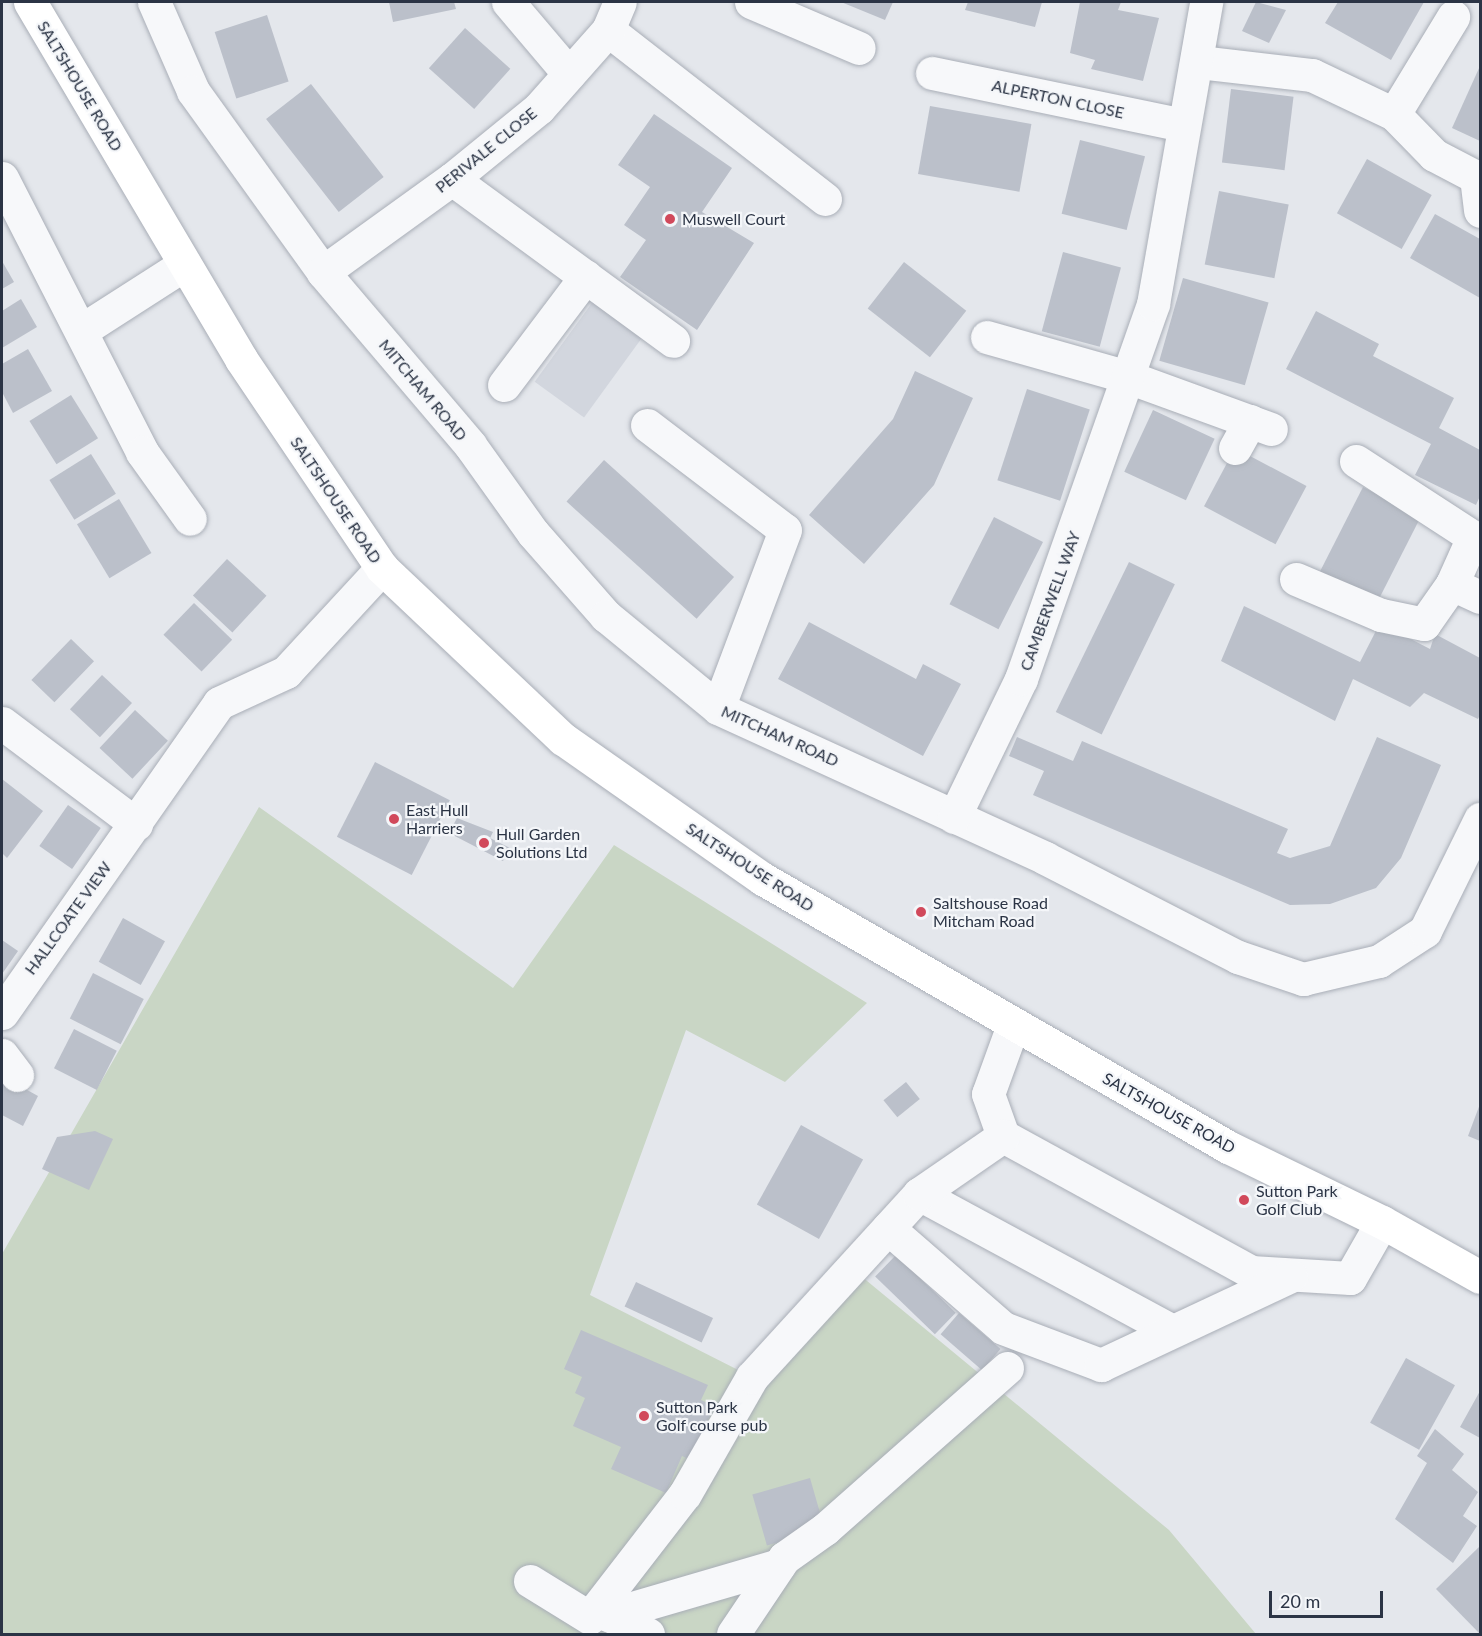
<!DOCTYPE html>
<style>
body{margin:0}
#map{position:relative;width:1482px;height:1636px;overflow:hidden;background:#e4e7ec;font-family:Lato,sans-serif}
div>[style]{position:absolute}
.built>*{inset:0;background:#d2d6de;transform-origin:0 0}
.green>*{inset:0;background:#c9d6c5}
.building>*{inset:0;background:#bbc0ca;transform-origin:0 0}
.roads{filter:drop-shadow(0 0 2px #a9aeb7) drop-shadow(0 0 2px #a9aeb7)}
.minor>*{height:33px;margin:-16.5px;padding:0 16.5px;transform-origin:16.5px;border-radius:16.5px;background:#f7f8fa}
.major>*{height:33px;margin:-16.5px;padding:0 16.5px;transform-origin:16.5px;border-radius:16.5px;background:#fff}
.dots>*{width:16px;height:16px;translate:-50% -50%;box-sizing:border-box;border:3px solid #f4f6f9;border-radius:50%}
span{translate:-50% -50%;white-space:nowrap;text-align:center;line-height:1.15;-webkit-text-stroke:4.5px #f4f6f9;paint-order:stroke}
.street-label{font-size:16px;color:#2b3445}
.poi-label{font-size:16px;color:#2b3445}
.left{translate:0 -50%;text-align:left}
.frame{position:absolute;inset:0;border:3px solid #2b3445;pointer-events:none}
.scale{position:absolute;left:1269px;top:1591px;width:114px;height:27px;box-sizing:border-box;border:3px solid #2b3445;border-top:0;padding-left:8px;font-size:18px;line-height:21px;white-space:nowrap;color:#2b3445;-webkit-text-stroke:4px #f4f6f9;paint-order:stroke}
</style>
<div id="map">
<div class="built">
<div style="left:597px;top:296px;width:61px;height:106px;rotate:36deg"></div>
</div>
<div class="green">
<div style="clip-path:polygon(259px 807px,513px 988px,614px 845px,867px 1003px,785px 1082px,686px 1030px,590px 1295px,752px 1377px,861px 1276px,1169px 1530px,1256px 1634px,2px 1634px,2px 1254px)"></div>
</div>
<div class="building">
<div style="clip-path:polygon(389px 2px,454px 2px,456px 9px,393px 22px)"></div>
<div style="clip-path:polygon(841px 2px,893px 2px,885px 20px)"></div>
<div style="clip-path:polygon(968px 2px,1042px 2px,1035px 27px,965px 10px)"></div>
<div style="clip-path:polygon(1080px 2px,1121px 2px,1118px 10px,1159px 18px,1143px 81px,1091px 69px,1095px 60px,1070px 53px)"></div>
<div style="clip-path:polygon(1256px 2px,1286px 10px,1269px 43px,1242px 31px)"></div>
<div style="clip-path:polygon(1338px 2px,1424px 2px,1391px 60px,1325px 23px)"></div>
<div style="left:267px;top:15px;width:70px;height:55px;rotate:72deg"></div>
<div style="left:465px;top:28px;width:61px;height:54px;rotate:42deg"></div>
<div style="clip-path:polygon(1480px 66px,1480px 141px,1452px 128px)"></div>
<div style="left:311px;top:84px;width:118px;height:57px;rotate:52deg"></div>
<div style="left:1231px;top:89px;width:63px;height:74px;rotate:7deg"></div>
<div style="left:930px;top:106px;width:103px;height:69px;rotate:10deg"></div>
<div style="clip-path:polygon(654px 114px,732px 168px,702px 212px,754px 243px,697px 330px,620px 277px,646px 240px,624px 225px,650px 187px,618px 165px)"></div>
<div style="left:1080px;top:140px;width:67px;height:76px;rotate:14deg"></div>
<div style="left:1367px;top:159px;width:74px;height:62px;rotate:29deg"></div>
<div style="left:1219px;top:191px;width:71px;height:75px;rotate:11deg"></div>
<div style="clip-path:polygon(1435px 214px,1480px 239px,1480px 298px,1410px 258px)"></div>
<div style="left:1063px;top:252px;width:60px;height:82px;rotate:15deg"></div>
<div style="clip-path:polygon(2px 261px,14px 282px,2px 289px)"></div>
<div style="left:904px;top:262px;width:79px;height:59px;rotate:38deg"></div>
<div style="left:1183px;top:278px;width:89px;height:86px;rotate:16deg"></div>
<div style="clip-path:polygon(21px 299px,37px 327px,2px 348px,2px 311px)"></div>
<div style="clip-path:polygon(1316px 311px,1379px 344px,1373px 356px,1454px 398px,1439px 428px,1480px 450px,1480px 496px,1476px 505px,1415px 475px,1431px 444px,1286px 369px)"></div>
<div style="clip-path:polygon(28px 349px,52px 391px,13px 413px,2px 392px,2px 364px)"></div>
<div style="clip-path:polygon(915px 371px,973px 398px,934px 485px,864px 564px,809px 515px,893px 419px)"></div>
<div style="left:1027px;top:389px;width:66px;height:96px;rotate:18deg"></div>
<div style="left:71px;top:395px;width:51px;height:49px;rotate:58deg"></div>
<div style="left:1153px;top:410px;width:68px;height:68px;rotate:25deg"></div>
<div style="left:1235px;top:448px;width:81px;height:66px;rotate:28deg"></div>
<div style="left:91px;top:454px;width:47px;height:49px;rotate:58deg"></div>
<div style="left:604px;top:460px;width:175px;height:56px;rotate:42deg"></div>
<div style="left:1363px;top:487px;width:65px;height:95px;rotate:27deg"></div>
<div style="left:119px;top:499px;width:63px;height:49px;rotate:59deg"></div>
<div style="left:994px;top:517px;width:55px;height:98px;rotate:27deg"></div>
<div style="left:227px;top:559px;width:54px;height:50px;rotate:43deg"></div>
<div style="left:1129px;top:562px;width:51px;height:167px;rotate:26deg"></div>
<div style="left:194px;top:603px;width:53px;height:44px;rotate:44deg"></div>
<div style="clip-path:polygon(1244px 606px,1360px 662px,1380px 623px,1430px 649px,1435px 634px,1480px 658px,1480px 715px,1478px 719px,1424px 693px,1410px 707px,1353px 679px,1335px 721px,1221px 661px)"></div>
<div style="clip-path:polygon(809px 622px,916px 679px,923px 664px,961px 684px,923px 756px,778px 679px)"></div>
<div style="left:71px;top:639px;width:32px;height:57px;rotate:44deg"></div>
<div style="left:102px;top:675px;width:41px;height:47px;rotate:43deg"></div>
<div style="left:135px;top:710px;width:45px;height:52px;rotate:43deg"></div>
<div style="clip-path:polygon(1017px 737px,1073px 761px,1082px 741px,1288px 829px,1277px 853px,1290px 858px,1330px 846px,1377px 737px,1441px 765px,1401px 858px,1376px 888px,1330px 904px,1290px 905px,1033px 795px,1044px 771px,1009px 756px)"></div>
<div style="left:375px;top:762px;width:84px;height:84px;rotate:27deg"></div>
<div style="clip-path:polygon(2px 779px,43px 811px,7px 858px,2px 853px)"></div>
<div style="left:68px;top:805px;width:40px;height:50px;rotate:35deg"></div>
<div style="clip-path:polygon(457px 818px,493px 832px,490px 838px,510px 848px,503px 861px,449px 833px)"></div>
<div style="left:123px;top:918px;width:48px;height:50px;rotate:29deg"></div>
<div style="clip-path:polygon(2px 940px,18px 951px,2px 974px)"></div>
<div style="left:93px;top:973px;width:57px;height:51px;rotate:27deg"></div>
<div style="left:74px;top:1029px;width:48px;height:44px;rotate:27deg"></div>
<div style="clip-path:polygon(2px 1076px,38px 1096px,23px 1126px,2px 1115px)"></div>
<div style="left:906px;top:1082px;width:22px;height:29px;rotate:51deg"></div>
<div style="clip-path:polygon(1480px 1104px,1480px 1141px,1468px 1136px)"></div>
<div style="left:801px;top:1125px;width:71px;height:91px;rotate:29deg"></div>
<div style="clip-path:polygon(95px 1131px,113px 1139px,89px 1190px,42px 1169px,57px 1137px)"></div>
<div style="left:896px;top:1255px;width:83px;height:30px;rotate:44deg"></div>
<div style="left:636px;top:1282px;width:85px;height:27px;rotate:25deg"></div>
<div style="left:959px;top:1313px;width:55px;height:28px;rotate:41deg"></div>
<div style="clip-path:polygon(581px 1330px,708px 1385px,701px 1400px,714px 1406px,691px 1460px,682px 1456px,666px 1493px,611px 1469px,621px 1447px,573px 1426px,585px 1398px,575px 1393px,582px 1377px,564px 1369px)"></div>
<div style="left:1406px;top:1358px;width:56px;height:74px;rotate:29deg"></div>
<div style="clip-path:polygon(1480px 1391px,1480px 1438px,1460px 1427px)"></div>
<div style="clip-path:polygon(1435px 1429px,1464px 1454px,1452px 1470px,1478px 1492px,1463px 1516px,1477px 1526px,1453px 1563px,1395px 1519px,1427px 1463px,1417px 1456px)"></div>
<div style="left:810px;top:1478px;width:53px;height:60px;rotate:74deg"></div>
<div style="clip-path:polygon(1480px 1546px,1480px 1634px,1436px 1589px)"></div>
</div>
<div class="roads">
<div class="minor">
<div style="left:154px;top:2px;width:97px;rotate:66.3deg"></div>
<div style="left:193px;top:91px;width:223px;rotate:54.3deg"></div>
<div style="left:323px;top:272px;width:227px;rotate:49.6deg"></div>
<div style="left:470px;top:445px;width:108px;rotate:54.4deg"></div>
<div style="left:533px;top:533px;width:111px;rotate:48.7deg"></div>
<div style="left:606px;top:616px;width:145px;rotate:39.4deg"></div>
<div style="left:718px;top:708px;width:360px;rotate:24.6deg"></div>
<div style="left:1045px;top:858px;width:217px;rotate:27.2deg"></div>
<div style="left:1238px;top:957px;width:69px;rotate:18.7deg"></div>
<div style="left:1303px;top:979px;width:78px;rotate:-13.3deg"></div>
<div style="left:1379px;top:961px;width:55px;rotate:-33.1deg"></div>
<div style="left:1425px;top:931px;width:125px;rotate:-63.8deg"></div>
<div style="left:508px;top:2px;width:94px;rotate:49.7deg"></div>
<div style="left:751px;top:2px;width:117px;rotate:23.1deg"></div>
<div style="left:608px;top:30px;width:275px;rotate:37.9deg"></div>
<div style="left:1199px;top:62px;width:114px;rotate:6.6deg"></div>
<div style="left:1312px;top:75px;width:91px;rotate:25.4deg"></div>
<div style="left:1394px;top:114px;width:57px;rotate:45.7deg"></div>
<div style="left:1434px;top:155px;width:52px;rotate:27.6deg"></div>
<div style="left:932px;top:73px;width:256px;rotate:11.7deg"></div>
<div style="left:1394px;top:114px;width:114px;rotate:-58.7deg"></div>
<div style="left:1476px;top:177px;width:34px;rotate:83deg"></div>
<div style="left:2px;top:178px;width:308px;rotate:62.9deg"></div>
<div style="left:142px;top:452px;width:82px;rotate:54.4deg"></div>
<div style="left:452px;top:179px;width:274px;rotate:36.2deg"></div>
<div style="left:323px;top:272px;width:159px;rotate:-35.8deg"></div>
<div style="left:452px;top:179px;width:112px;rotate:-39.2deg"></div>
<div style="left:539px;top:108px;width:104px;rotate:-48.5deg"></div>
<div style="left:608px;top:30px;width:30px;rotate:-67deg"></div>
<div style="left:82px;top:330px;width:122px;rotate:-32.7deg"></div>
<div style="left:987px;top:337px;width:147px;rotate:15.8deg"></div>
<div style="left:1128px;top:377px;width:152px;rotate:20deg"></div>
<div style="left:504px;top:385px;width:136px;rotate:-53deg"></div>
<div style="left:647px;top:425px;width:173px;rotate:37.3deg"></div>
<div style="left:785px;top:530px;width:190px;rotate:110.6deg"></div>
<div style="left:1235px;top:448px;width:31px;rotate:-61deg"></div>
<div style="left:1356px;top:461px;width:140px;rotate:33deg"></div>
<div style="left:1473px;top:537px;width:51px;rotate:114.1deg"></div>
<div style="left:1452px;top:584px;width:31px;rotate:25deg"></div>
<div style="left:1296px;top:579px;width:92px;rotate:23deg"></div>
<div style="left:1381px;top:615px;width:44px;rotate:11.8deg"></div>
<div style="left:1424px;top:624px;width:49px;rotate:-55deg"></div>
<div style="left:2px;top:723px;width:168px;rotate:37deg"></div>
<div style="left:954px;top:817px;width:153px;rotate:-64.1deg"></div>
<div style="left:1021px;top:679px;width:398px;rotate:-70.6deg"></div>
<div style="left:1153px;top:304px;width:307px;rotate:-80deg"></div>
<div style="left:2px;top:1013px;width:378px;rotate:-55deg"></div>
<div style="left:219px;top:703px;width:74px;rotate:-24.8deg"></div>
<div style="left:286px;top:672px;width:142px;rotate:-47.3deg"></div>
<div style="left:1013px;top:1025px;width:73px;rotate:109.9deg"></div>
<div style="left:988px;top:1094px;width:45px;rotate:70.3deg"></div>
<div style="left:1003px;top:1136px;width:283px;rotate:28.7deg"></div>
<div style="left:1251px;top:1272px;width:99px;rotate:3.5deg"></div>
<div style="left:1350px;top:1278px;width:64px;rotate:-60.3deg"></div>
<div style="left:2px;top:1055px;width:25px;rotate:53deg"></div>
<div style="left:919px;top:1194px;width:286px;rotate:28.4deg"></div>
<div style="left:888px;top:1228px;width:152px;rotate:41deg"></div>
<div style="left:1003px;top:1328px;width:105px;rotate:20.7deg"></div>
<div style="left:1101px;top:1365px;width:210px;rotate:-25.1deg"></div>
<div style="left:530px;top:1581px;width:70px;rotate:31.7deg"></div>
<div style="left:608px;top:1615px;width:178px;rotate:-16.3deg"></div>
<div style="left:648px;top:1634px;width:58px;rotate:-154.3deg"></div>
<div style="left:596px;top:1609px;width:145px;rotate:-52.3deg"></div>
<div style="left:685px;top:1494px;width:135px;rotate:-60.2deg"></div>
<div style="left:752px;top:1377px;width:248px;rotate:-47.6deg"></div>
<div style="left:919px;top:1194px;width:102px;rotate:-34.6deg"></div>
<div style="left:733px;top:1634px;width:92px;rotate:-56.1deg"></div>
<div style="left:784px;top:1558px;width:50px;rotate:-35.3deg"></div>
<div style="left:825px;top:1529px;width:243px;rotate:-41.5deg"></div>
</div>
<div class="major">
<div style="left:30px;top:2px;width:415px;rotate:59.4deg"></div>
<div style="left:241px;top:359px;width:252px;rotate:56deg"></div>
<div style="left:382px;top:568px;width:249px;rotate:43.4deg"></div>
<div style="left:563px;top:739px;width:244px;rotate:35deg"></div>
<div style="left:763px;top:879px;width:537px;rotate:29.96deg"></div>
<div style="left:1228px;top:1147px;width:171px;rotate:26deg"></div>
<div style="left:1382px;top:1222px;width:112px;rotate:29.3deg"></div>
</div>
</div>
<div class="dots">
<div style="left:670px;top:219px;background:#d1495b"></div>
<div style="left:394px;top:819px;background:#d1495b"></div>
<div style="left:484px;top:843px;background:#d1495b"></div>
<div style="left:921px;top:912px;background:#d1495b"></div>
<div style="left:1244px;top:1200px;background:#d1495b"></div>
<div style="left:644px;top:1416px;background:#d1495b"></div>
</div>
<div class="street-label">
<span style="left:80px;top:86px;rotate:59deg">SALTSHOUSE ROAD</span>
<span style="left:1058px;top:99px;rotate:12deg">ALPERTON CLOSE</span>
<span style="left:486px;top:150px;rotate:-39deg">PERIVALE CLOSE</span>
<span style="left:423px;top:390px;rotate:50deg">MITCHAM ROAD</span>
<span style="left:336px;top:500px;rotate:56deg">SALTSHOUSE ROAD</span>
<span style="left:1050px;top:601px;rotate:-70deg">CAMBERWELL WAY</span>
<span style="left:780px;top:736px;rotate:24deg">MITCHAM ROAD</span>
<span style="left:750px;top:867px;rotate:33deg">SALTSHOUSE ROAD</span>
<span style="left:68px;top:918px;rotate:-54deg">HALLCOATE VIEW</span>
<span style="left:1169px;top:1113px;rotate:29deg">SALTSHOUSE ROAD</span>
</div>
<div class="poi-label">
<span class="left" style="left:682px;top:219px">Muswell Court</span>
<span class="left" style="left:406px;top:819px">East Hull<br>Harriers</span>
<span class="left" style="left:496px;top:843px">Hull Garden<br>Solutions Ltd</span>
<span class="left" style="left:933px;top:912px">Saltshouse Road<br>Mitcham Road</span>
<span class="left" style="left:1256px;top:1200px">Sutton Park<br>Golf Club</span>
<span class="left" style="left:656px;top:1416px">Sutton Park<br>Golf course pub</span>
</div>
<div class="frame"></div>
<div class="scale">20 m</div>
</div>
